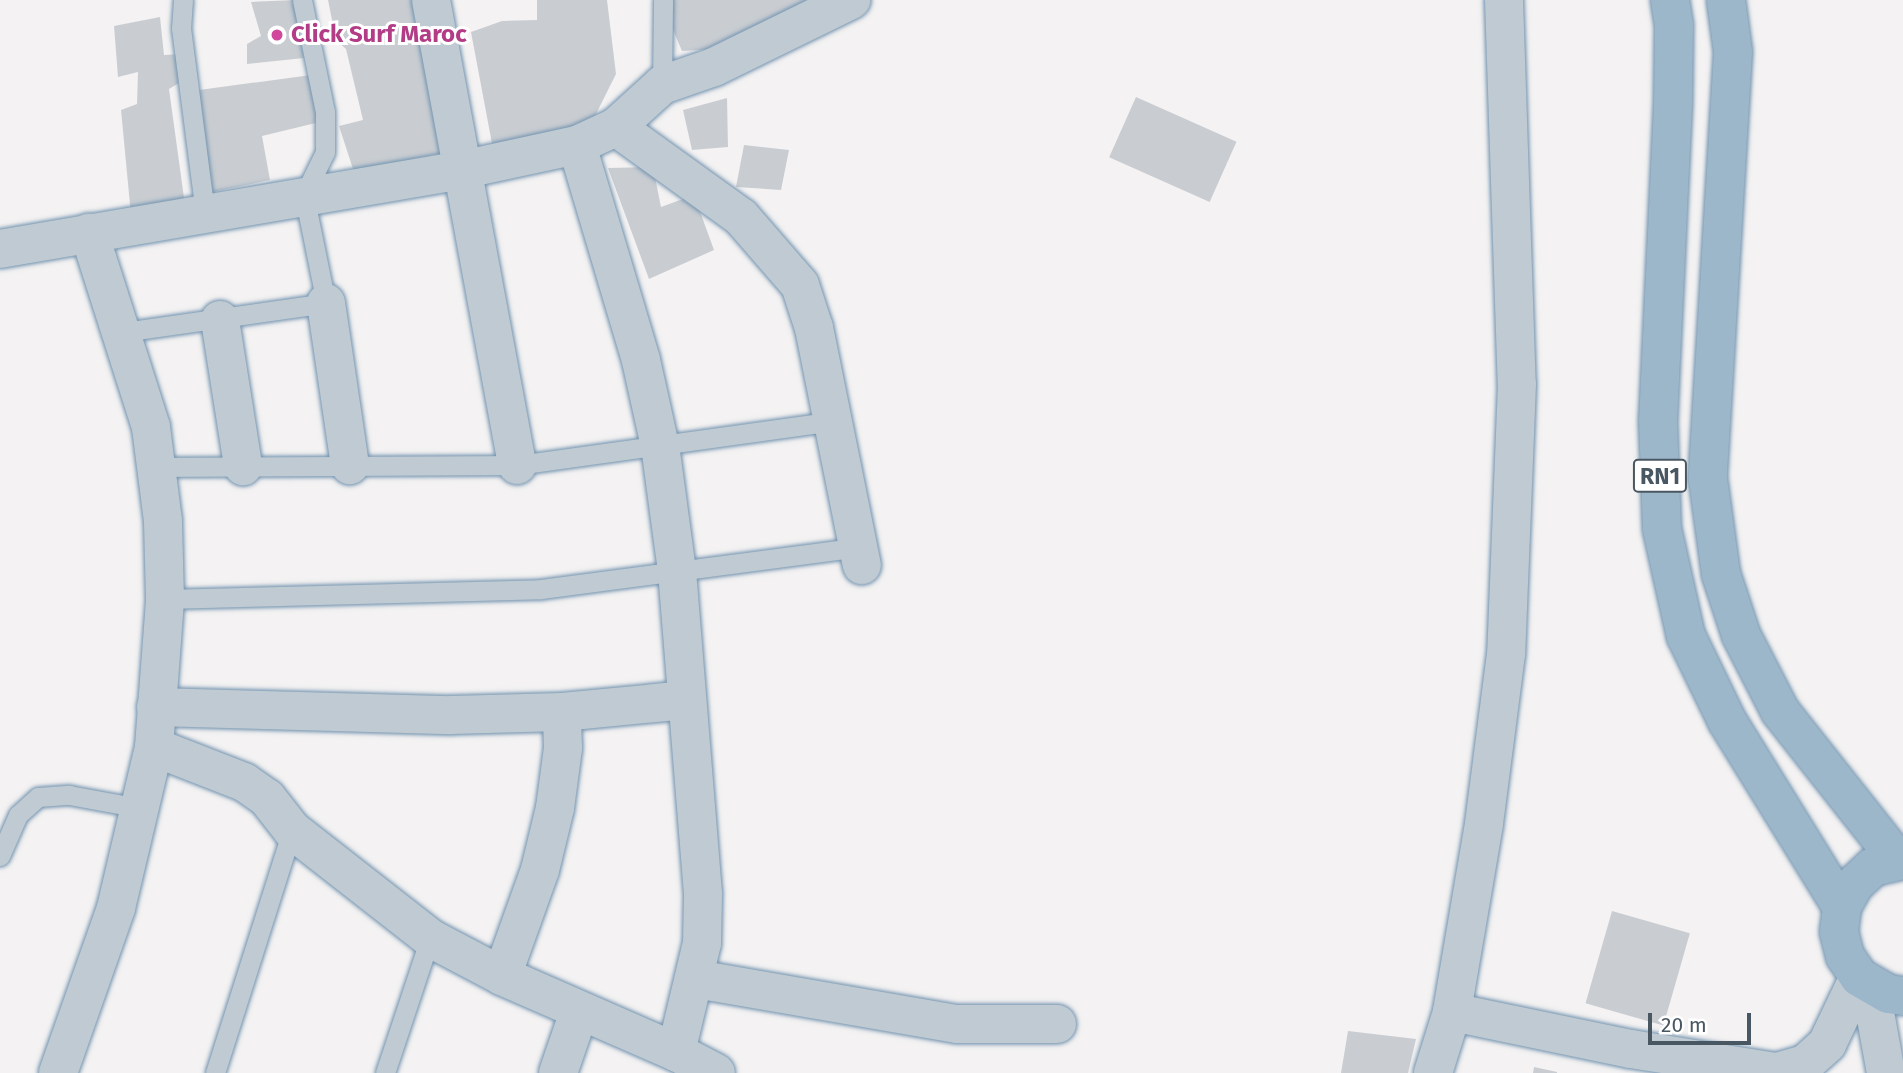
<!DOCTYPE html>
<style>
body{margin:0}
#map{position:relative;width:1903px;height:1073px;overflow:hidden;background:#f4f2f2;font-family:"Fira Sans",sans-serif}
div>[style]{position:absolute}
.building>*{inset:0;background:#c9cdd2;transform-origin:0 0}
.roads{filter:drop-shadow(0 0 2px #7293af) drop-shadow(0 0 2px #7293af)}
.service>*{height:19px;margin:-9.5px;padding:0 9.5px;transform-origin:9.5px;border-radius:9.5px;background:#bfcad2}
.minor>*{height:38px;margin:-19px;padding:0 19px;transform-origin:19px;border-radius:19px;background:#bfcad2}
.tertiary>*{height:38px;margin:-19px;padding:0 19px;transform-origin:19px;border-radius:19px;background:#bfcad2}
.trunk>*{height:38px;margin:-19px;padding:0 19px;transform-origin:19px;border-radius:19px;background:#9cb6ca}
.dots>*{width:19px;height:19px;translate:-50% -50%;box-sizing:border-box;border:4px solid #fff;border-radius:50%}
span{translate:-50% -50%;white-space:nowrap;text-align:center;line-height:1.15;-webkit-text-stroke:6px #fff;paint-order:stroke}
.shield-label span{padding:2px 5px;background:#fff;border:2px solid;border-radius:5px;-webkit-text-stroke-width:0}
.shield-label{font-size:23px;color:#485761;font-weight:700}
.hotel-label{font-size:24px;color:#b23c85;font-weight:700}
.left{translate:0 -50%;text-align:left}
.scale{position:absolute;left:1648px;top:1013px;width:103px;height:32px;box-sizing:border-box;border:4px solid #485761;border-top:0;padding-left:9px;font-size:21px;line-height:24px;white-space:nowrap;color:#485761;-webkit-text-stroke:5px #fff;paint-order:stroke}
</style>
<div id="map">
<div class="building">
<div style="clip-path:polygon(295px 0,304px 58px,247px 64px,247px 44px,261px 36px,251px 2px)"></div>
<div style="clip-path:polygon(328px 0,425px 0,452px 151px,354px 172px,339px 126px,363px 120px,346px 49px,336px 40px)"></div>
<div style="clip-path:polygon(537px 0,607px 0,616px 74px,589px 128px,493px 149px,471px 32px,502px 21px,537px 20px)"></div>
<div style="clip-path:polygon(672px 0,815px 0,730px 48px,682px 51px,671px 25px)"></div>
<div style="clip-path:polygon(160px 17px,164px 55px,182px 54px,184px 80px,169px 89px,185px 205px,131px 215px,121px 110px,137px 104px,138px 72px,118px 77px,114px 26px)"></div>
<div style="clip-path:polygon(311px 75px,324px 121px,262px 136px,270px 180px,212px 192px,199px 90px)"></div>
<div style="left:1136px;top:97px;width:110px;height:66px;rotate:24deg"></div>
<div style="clip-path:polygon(727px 98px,728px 147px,692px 150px,683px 110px)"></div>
<div style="clip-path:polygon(744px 145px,789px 150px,781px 190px,736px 187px)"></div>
<div style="clip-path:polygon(653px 167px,661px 207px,694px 195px,714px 250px,649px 279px,608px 168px)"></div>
<div style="left:1612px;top:911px;width:81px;height:96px;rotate:16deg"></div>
<div style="clip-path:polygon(1348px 1031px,1416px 1039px,1408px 1073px,1341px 1073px)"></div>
<div style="clip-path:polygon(1534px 1067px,1557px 1072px,1557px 1073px,1533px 1073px)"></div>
</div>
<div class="roads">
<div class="service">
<div style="left:183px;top:0;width:28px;rotate:94deg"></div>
<div style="left:181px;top:28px;width:188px;rotate:82.6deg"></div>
<div style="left:662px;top:85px;width:85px;rotate:-89.3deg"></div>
<div style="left:123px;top:332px;width:205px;rotate:-8.1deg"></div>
<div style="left:326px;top:303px;width:110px;rotate:-101.5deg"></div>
<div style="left:304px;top:195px;width:48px;rotate:-64deg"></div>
<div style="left:325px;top:152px;width:40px;rotate:-90deg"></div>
<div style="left:325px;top:112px;width:114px;rotate:-101.6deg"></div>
<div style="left:158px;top:467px;width:359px;rotate:-0.3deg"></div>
<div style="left:517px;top:465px;width:319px;rotate:-7.9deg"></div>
<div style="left:165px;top:599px;width:376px;rotate:-1.5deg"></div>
<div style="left:541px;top:589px;width:321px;rotate:-7.5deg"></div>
<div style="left:0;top:856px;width:45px;rotate:-66.3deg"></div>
<div style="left:18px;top:815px;width:27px;rotate:-42deg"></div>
<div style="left:38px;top:797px;width:31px;rotate:-4deg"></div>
<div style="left:69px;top:795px;width:72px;rotate:10.4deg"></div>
<div style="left:215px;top:1073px;width:255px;rotate:-72.4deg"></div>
<div style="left:385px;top:1073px;width:142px;rotate:-71.6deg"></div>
</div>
<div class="minor">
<div style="left:431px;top:0;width:473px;rotate:79.5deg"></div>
<div style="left:1504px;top:0;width:384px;rotate:88.1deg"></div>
<div style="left:1517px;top:384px;width:270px;rotate:92.3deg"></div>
<div style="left:1506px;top:654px;width:171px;rotate:97.4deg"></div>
<div style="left:1484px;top:824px;width:191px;rotate:99.7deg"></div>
<div style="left:1452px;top:1012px;width:183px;rotate:11.7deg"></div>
<div style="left:1631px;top:1049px;width:148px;rotate:9deg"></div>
<div style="left:1777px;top:1072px;width:29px;rotate:-16deg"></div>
<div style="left:1805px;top:1064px;width:30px;rotate:-42deg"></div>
<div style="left:1827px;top:1044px;width:74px;rotate:-64.5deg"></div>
<div style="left:616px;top:127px;width:154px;rotate:35.8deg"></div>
<div style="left:741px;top:217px;width:90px;rotate:49.1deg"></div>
<div style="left:800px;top:285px;width:45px;rotate:72deg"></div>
<div style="left:814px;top:328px;width:242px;rotate:78.6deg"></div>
<div style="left:0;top:249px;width:468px;rotate:-9.7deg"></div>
<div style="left:461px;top:170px;width:119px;rotate:-12.2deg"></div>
<div style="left:577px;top:145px;width:43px;rotate:-24.8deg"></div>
<div style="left:616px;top:127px;width:62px;rotate:-42.4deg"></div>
<div style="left:662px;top:85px;width:55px;rotate:-19.1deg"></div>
<div style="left:714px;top:67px;width:153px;rotate:-26.1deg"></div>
<div style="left:326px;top:303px;width:164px;rotate:81.6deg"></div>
<div style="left:220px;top:320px;width:148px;rotate:81deg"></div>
<div style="left:156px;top:707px;width:295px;rotate:1.6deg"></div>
<div style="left:451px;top:715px;width:111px;rotate:-1.5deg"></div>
<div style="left:562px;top:712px;width:125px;rotate:-5.5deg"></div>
<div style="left:154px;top:747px;width:97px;rotate:21.3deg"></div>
<div style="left:244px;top:782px;width:28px;rotate:35deg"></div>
<div style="left:267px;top:798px;width:41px;rotate:52deg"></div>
<div style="left:292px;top:830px;width:175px;rotate:38deg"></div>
<div style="left:430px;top:938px;width:81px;rotate:27.8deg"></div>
<div style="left:502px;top:976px;width:190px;rotate:23.6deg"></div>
<div style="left:676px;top:1052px;width:112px;rotate:-76.6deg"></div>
<div style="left:702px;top:943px;width:49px;rotate:-88.8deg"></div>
<div style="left:703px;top:894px;width:324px;rotate:-94.6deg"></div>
<div style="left:677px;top:571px;width:126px;rotate:-97.7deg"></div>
<div style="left:660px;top:446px;width:88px;rotate:-102.5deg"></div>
<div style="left:641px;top:360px;width:224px;rotate:-106.6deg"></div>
<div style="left:502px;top:976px;width:113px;rotate:-70.3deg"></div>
<div style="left:540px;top:870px;width:64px;rotate:-76.4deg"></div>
<div style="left:555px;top:808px;width:61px;rotate:-82.4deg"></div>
<div style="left:563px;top:748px;width:36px;rotate:-92deg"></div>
<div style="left:696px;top:979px;width:265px;rotate:9.8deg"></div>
<div style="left:957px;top:1024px;width:100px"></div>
<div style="left:676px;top:1052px;width:45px;rotate:27.7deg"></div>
<div style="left:58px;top:1073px;width:175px;rotate:-70.6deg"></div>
<div style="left:116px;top:908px;width:165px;rotate:-76.7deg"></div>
<div style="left:154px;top:747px;width:148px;rotate:-85.7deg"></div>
<div style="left:165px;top:599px;width:78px;rotate:-91.5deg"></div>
<div style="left:163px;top:521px;width:95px;rotate:-97.3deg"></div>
<div style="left:151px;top:427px;width:204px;rotate:-107.7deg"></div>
<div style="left:558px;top:1073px;width:65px;rotate:-71deg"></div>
<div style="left:1433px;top:1073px;width:64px;rotate:-72.7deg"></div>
</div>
<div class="tertiary">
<div style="left:1870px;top:985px;width:89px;rotate:79.7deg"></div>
</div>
<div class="trunk">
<div style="left:1670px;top:0;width:26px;rotate:81deg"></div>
<div style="left:1674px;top:26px;width:78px;rotate:90.7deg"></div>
<div style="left:1673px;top:104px;width:317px;rotate:92.7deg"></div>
<div style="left:1658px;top:421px;width:108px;rotate:87.9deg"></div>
<div style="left:1662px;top:529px;width:110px;rotate:77.4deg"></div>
<div style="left:1686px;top:636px;width:94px;rotate:64.2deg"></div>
<div style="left:1727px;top:721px;width:219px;rotate:58.3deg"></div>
<div style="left:1726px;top:0;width:52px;rotate:82.3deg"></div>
<div style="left:1733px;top:52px;width:428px;rotate:93.4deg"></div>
<div style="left:1708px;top:479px;width:96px;rotate:82.2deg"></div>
<div style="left:1721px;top:574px;width:64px;rotate:71.8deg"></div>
<div style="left:1741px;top:635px;width:85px;rotate:62.8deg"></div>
<div style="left:1780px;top:711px;width:189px;rotate:51.7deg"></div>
<div style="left:1903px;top:860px;width:31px;rotate:167deg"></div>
<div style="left:1873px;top:867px;width:26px;rotate:137deg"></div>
<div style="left:1854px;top:885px;width:25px;rotate:119deg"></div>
<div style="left:1842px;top:907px;width:25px;rotate:97deg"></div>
<div style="left:1839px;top:932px;width:25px;rotate:76deg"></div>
<div style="left:1845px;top:956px;width:25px;rotate:56deg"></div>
<div style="left:1859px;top:977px;width:34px;rotate:30deg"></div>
<div style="left:1889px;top:994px;width:14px;rotate:8deg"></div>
</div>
</div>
<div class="dots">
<div style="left:277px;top:35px;background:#d1479c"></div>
</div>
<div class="shield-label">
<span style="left:1660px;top:476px">RN1</span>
</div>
<div class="hotel-label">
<span class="left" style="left:291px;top:35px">Click Surf Maroc</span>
</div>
<div class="scale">20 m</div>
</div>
